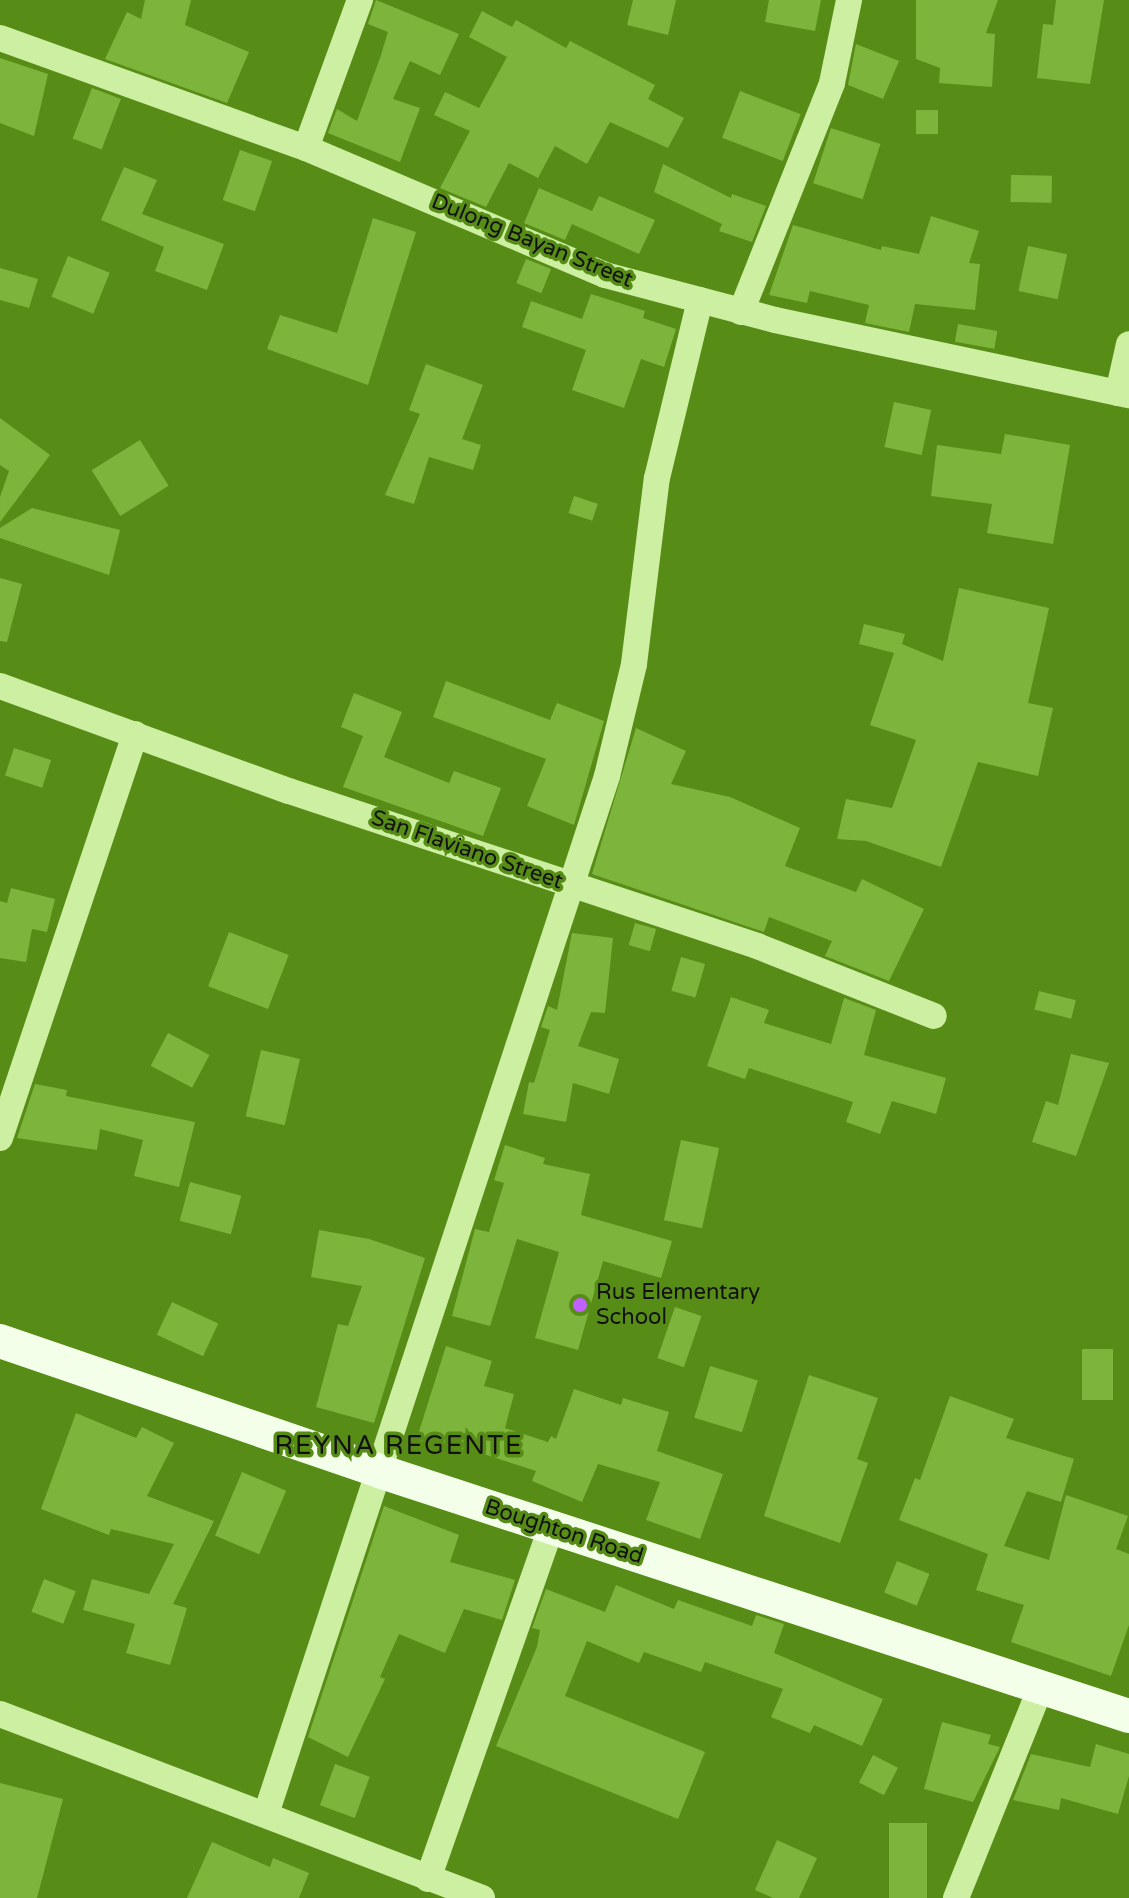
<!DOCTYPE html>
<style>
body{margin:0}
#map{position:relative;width:1129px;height:1898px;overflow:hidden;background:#578d17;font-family:"Varela Round",sans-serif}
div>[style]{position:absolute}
.building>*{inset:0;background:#7db43b;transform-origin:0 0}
.minor>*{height:26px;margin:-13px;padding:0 13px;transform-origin:13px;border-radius:13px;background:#cdefa2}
.major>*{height:34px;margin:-17px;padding:0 17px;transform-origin:17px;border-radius:17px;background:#f4ffea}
.dots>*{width:22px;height:22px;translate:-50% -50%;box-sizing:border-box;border:4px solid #578d17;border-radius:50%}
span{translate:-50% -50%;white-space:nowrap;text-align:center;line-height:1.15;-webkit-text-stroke:7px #578d17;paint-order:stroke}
.street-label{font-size:22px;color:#111}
.poi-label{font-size:22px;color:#111}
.left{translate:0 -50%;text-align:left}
.quarter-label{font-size:26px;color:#111;letter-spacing:2px}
</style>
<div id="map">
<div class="building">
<div style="clip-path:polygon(145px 0,191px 0,185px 25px,249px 52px,227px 103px,105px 59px,127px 12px,141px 19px)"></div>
<div style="clip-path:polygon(376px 0,459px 34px,440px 75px,410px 61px,393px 99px,420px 108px,400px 162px,328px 133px,337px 109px,357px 121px,380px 58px,388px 32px,368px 24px)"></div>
<div style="clip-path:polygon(633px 0,676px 0,668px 35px,627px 25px)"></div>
<div style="clip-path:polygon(769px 0,821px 0,815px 31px,765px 22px)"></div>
<div style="clip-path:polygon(916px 0,998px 0,986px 33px,995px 34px,992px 87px,939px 83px,940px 68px,916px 59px)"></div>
<div style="clip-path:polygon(1056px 0,1104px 0,1090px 84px,1037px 78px,1043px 24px,1053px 25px)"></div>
<div style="clip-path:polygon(482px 11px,512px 27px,516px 20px,566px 48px,570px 41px,655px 85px,648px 99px,684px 118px,668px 148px,610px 122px,587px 164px,555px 146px,538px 178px,509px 163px,486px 207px,440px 188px,470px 131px,434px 115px,445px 92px,479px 108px,507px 57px,469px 37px)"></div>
<div style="clip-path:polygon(856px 44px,899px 61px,883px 99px,848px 85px)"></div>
<div style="clip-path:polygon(0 58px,48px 74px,34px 136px,0 123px)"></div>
<div style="left:92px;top:88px;width:31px;height:54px;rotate:21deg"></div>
<div style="left:740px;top:91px;width:65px;height:50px;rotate:21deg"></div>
<div style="left:916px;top:110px;width:22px;height:24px"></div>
<div style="left:831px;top:128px;width:52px;height:58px;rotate:18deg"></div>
<div style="left:240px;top:150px;width:34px;height:53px;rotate:19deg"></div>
<div style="clip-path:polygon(663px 164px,731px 198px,732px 194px,766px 206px,752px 242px,719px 231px,722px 224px,654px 192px)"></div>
<div style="clip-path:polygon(124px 167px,157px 180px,142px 214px,224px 244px,207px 290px,155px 271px,164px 247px,101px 220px)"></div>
<div style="left:1011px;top:175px;width:41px;height:27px;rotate:1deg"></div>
<div style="clip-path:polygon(539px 188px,592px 211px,599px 196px,655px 220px,639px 254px,572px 224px,565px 240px,524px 223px)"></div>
<div style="clip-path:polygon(931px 216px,979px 231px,969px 263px,980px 264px,975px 310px,915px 304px,909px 332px,865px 323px,869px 305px,810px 291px,807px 303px,769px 295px,793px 225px,881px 250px,882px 246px,919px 254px)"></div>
<div style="clip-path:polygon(373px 218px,416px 232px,368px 385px,267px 349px,280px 315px,337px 333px)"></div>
<div style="left:1028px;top:246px;width:40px;height:46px;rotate:12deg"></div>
<div style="left:68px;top:256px;width:45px;height:44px;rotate:22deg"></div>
<div style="left:526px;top:259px;width:27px;height:26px;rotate:22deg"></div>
<div style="clip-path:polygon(0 268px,38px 279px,29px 308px,0 300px)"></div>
<div style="clip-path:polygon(591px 294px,645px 311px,643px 318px,676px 329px,664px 367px,641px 359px,624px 408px,572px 390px,586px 350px,522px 327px,531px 301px,582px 319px)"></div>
<div style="left:958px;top:324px;width:40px;height:18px;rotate:10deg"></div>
<div style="clip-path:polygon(426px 364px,483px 385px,462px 439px,481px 445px,473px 470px,429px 457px,414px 504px,385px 495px,420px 414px,409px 410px)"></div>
<div style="left:894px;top:402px;width:38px;height:46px;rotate:12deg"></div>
<div style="clip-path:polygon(0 418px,50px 455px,0 522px,0 497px,9px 471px,0 465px)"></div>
<div style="clip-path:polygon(1005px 434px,1070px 445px,1053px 544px,987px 533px,992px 504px,931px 496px,937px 445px,1001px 454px)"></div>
<div style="left:140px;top:440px;width:54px;height:57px;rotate:58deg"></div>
<div style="left:574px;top:496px;width:25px;height:18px;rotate:18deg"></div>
<div style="clip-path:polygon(32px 508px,120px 530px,109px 575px,0 538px,0 528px)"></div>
<div style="clip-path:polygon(0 578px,22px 584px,7px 642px,0 641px)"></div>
<div style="clip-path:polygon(959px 588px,1049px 608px,1028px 703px,1053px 708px,1038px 776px,978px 762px,941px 867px,866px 841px,837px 839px,846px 799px,892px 808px,916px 740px,870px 725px,894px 653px,859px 644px,864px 624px,905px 634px,902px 644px,943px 661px)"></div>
<div style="clip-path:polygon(446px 681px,550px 720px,557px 703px,604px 721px,574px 825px,527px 806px,546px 759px,433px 717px)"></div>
<div style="clip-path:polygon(354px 693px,402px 712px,384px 757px,449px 783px,454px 771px,501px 788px,483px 836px,343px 787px,363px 736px,341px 727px)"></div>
<div style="clip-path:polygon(636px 728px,686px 751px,671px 784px,730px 797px,800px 828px,785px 866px,856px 892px,862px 879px,924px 909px,889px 981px,825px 956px,832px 941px,769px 917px,764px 932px,592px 874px)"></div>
<div style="left:14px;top:748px;width:39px;height:29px;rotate:18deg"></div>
<div style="clip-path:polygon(11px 888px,55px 899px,47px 932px,32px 929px,26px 962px,0 958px,0 901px,7px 903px)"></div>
<div style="left:635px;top:923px;width:22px;height:23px;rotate:16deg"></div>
<div style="left:229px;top:932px;width:64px;height:58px;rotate:21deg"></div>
<div style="clip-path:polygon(572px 933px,613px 938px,605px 1013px,591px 1012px,578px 1046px,619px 1059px,609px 1094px,573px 1083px,566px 1122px,523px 1114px,529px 1082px,534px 1083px,550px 1030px,541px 1027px,548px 1006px,557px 1010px)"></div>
<div style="left:681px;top:957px;width:25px;height:35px;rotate:16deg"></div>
<div style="left:1039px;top:991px;width:38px;height:19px;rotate:14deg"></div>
<div style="clip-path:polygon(731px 997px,769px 1010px,764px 1023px,831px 1044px,844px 998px,876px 1010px,864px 1055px,946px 1078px,936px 1114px,892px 1101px,880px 1134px,846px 1122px,853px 1102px,749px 1068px,745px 1079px,707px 1066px)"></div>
<div style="left:168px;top:1033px;width:47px;height:37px;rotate:28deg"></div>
<div style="left:261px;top:1050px;width:40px;height:68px;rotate:13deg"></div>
<div style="clip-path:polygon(1071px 1054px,1109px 1063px,1076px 1156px,1032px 1142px,1046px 1101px,1058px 1105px)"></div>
<div style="clip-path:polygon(35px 1084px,67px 1090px,66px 1096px,195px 1122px,179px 1187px,134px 1176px,143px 1140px,100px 1129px,97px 1150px,17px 1138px)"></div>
<div style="left:681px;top:1140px;width:39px;height:82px;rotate:12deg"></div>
<div style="clip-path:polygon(505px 1145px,545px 1158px,543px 1164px,590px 1174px,581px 1215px,672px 1241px,661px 1278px,603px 1261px,578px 1350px,535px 1338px,559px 1252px,517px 1239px,490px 1326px,452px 1316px,475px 1229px,489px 1232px,504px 1183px,494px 1180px)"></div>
<div style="left:190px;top:1182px;width:53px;height:40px;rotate:15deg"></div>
<div style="clip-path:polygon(319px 1230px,369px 1239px,425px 1258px,374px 1423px,316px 1407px,338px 1324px,348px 1326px,362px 1286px,311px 1277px)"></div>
<div style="left:172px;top:1302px;width:51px;height:36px;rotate:25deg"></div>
<div style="left:675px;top:1307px;width:28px;height:54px;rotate:19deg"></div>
<div style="clip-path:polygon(446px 1346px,492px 1361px,484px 1386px,514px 1394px,505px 1428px,548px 1442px,551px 1436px,556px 1439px,574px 1389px,621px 1405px,623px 1398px,669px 1412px,657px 1451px,723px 1474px,700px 1539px,646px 1520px,660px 1482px,598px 1464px,582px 1502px,532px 1481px,536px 1471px,465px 1448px,463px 1455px,416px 1441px)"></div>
<div style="left:1082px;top:1349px;width:31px;height:51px"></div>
<div style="left:710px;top:1366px;width:50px;height:54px;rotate:17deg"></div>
<div style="clip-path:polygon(809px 1375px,878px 1398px,857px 1459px,868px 1463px,840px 1543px,764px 1516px)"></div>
<div style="clip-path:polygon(950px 1396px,1014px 1419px,1006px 1438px,1074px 1459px,1061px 1502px,1027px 1491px,1004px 1546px,1049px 1560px,1066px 1495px,1128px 1516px,1116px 1549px,1129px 1554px,1129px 1625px,1111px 1676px,1011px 1642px,1024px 1605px,976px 1590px,988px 1554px,899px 1520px,915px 1478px,920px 1480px)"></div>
<div style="clip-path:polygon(76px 1413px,136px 1438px,142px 1427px,174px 1443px,147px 1496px,214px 1521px,173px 1604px,187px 1608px,170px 1665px,126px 1653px,135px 1624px,83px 1610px,92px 1579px,149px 1594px,174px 1544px,111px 1529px,109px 1535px,41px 1509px)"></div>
<div style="left:242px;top:1472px;width:48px;height:69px;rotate:23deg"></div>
<div style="clip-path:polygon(384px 1506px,459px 1535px,450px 1562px,515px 1580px,502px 1620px,464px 1609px,445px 1653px,399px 1634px,380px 1677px,385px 1679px,348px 1757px,308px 1737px)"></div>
<div style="left:897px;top:1561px;width:35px;height:34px;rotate:22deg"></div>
<div style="left:44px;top:1579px;width:34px;height:35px;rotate:21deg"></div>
<div style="clip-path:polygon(616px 1585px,674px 1609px,678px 1600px,752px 1626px,756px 1615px,784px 1624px,774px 1653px,883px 1699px,862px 1746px,814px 1725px,810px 1733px,771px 1717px,783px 1689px,705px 1662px,701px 1672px,644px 1652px,639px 1663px,587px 1641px,565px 1696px,705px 1752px,678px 1819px,496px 1746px,537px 1647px,540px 1630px,532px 1628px,546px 1589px,605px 1612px)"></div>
<div style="clip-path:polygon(942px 1722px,991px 1735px,988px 1744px,1000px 1747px,973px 1802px,924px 1789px)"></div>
<div style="clip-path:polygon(1096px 1744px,1129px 1754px,1129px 1776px,1118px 1814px,1061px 1798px,1059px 1810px,1013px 1800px,1031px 1754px,1090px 1767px)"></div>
<div style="left:873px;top:1755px;width:28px;height:31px;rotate:27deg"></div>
<div style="left:335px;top:1764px;width:37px;height:44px;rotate:20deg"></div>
<div style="clip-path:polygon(0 1783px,63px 1799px,37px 1898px,0 1898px)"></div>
<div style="left:889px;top:1823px;width:38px;height:75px"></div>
<div style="clip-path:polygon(777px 1840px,817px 1858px,799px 1898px,773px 1898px,755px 1890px)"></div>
<div style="clip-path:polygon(212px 1842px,270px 1867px,273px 1858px,309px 1873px,299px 1898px,187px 1898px)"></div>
</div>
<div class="minor">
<div style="left:0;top:38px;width:325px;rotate:19.8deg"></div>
<div style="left:306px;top:148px;width:325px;rotate:23deg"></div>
<div style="left:605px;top:275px;width:176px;rotate:14.8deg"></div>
<div style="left:775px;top:320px;width:362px;rotate:12deg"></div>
<div style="left:306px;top:148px;width:158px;rotate:-70deg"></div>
<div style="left:741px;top:312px;width:246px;rotate:-68.3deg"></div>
<div style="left:832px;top:83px;width:85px;rotate:-78.4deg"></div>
<div style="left:1118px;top:393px;width:50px;rotate:-77.3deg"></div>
<div style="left:0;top:686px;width:307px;rotate:20deg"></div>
<div style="left:289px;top:791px;width:493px;rotate:18.3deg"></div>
<div style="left:757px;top:946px;width:190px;rotate:21.6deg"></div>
<div style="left:0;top:1138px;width:426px;rotate:-71.5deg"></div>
<div style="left:0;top:1714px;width:516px;rotate:20.89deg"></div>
<div style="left:266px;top:1814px;width:1093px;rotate:-71.81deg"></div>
<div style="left:607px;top:776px;width:115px;rotate:-76.4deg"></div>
<div style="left:634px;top:664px;width:187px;rotate:-83deg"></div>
<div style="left:657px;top:478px;width:183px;rotate:-76.4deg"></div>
<div style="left:428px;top:1879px;width:373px;rotate:-70.7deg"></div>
<div style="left:956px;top:1898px;width:225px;rotate:-68.1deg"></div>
</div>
<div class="major">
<div style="left:0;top:1341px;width:404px;rotate:18.9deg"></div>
<div style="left:382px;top:1472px;width:786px;rotate:18.09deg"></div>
</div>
<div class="dots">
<div style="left:580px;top:1305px;background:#c160ff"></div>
</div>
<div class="street-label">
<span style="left:532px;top:241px;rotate:22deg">Dulong Bayan Street</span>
<span style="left:467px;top:850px;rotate:19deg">San Flaviano Street</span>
<span style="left:564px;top:1532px;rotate:18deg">Boughton Road</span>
</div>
<div class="poi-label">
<span class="left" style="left:596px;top:1305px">Rus Elementary<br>School</span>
</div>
<div class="quarter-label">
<span style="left:399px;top:1446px">REYNA REGENTE</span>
</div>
</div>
